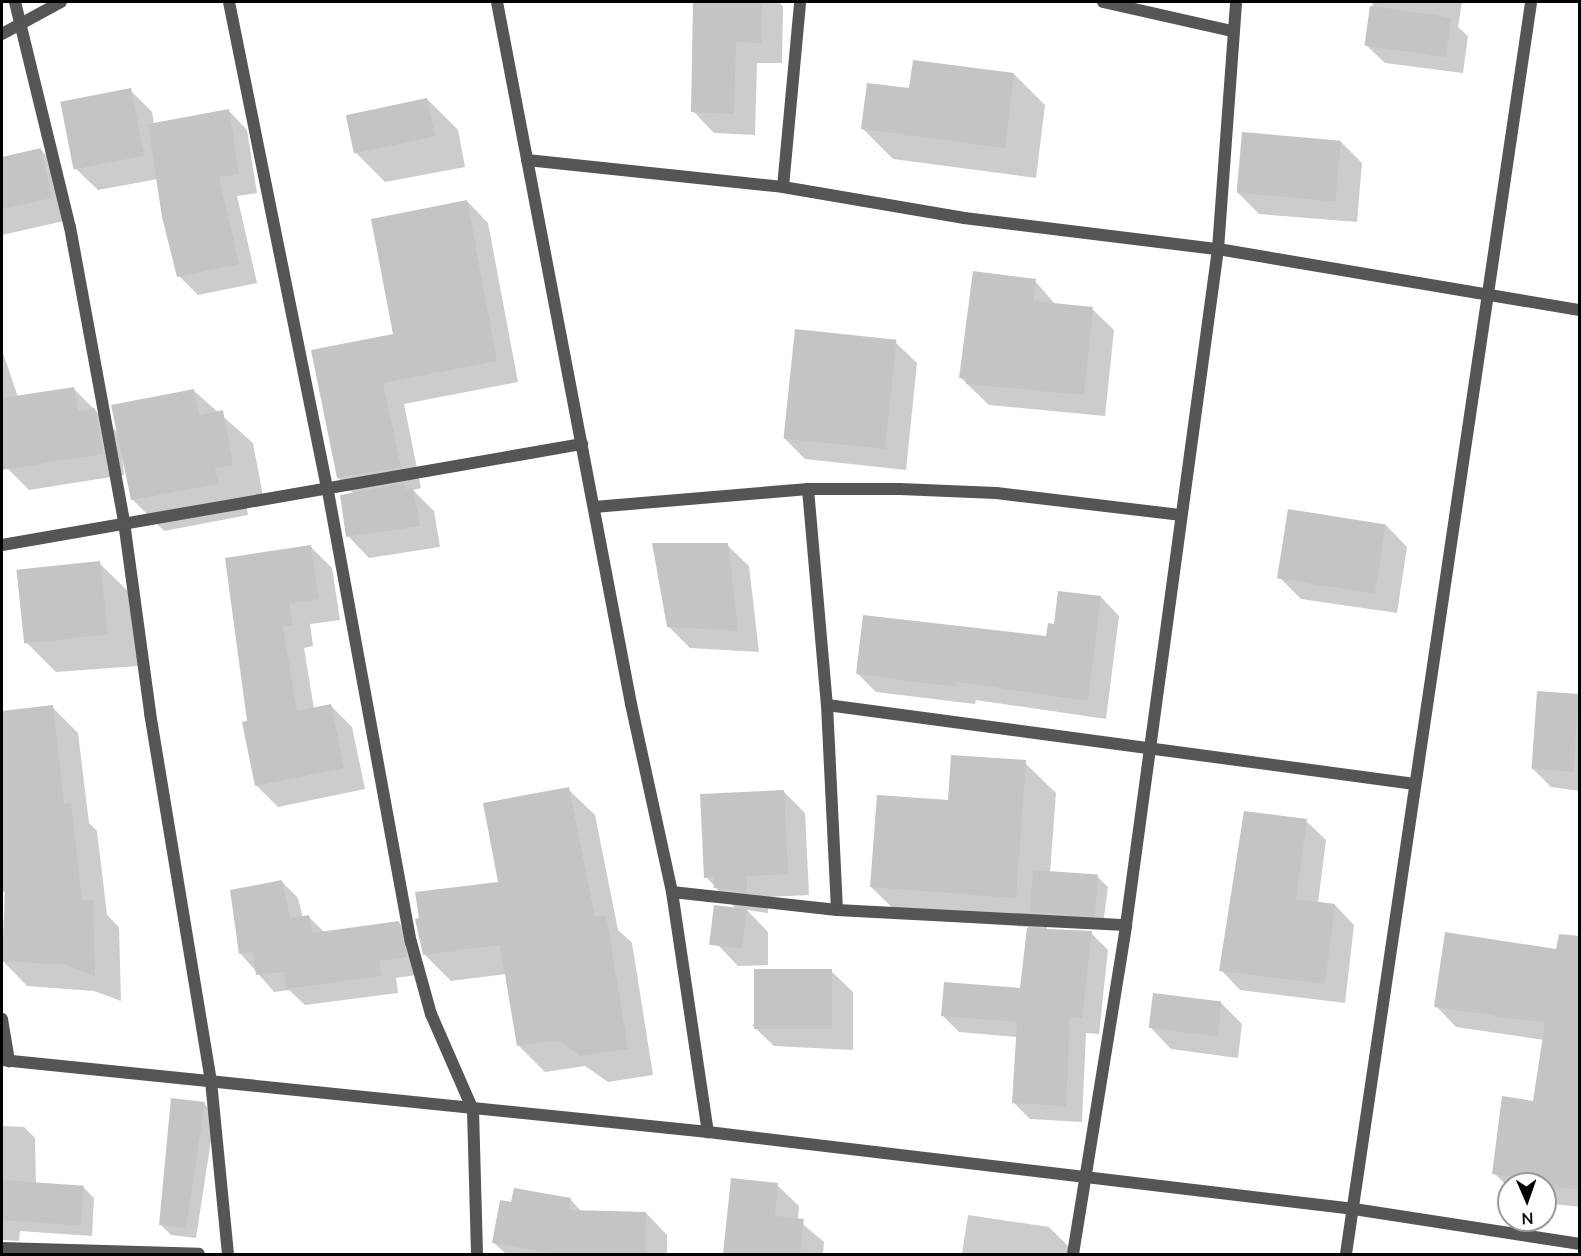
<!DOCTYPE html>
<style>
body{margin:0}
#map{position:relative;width:1581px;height:1256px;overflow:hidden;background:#fff;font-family:"Nunito Sans",sans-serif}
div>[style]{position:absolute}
.shadow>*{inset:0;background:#0003}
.building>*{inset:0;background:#c4c4c4;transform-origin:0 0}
.minor>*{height:12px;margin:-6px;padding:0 6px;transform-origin:6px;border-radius:6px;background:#555}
span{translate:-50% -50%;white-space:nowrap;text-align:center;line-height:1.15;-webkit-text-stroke:6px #fff;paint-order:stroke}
.frame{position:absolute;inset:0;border:3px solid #000;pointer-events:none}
.north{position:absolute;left:1497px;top:1172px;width:60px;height:60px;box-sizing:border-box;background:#fff;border:2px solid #999;border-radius:50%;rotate:178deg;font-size:16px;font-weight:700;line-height:24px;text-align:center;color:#000}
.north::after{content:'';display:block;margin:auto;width:21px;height:27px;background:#000;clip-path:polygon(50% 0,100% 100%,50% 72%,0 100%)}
</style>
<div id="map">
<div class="shadow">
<div style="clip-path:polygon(695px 2px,778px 2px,783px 6px,782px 63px,757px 63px,755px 135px,714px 133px,693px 111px)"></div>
<div style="clip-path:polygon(1373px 2px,1462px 2px,1458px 27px,1468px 36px,1463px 73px,1385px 63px,1367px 46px)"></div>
<div style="clip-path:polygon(1014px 74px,1045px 105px,1036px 178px,893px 159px,862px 128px,910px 90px)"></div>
<div style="clip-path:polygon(130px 90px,152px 112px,154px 124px,229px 111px,247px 130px,257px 193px,237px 196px,257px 283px,198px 295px,179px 276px,158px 179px,98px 190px,76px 169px)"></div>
<div style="clip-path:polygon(427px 99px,458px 130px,465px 167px,385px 182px,354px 151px)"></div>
<div style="clip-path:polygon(1340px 141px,1362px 163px,1357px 222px,1259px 214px,1238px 193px)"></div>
<div style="clip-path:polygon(41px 150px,62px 171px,73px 219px,2px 235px,2px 158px)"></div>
<div style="clip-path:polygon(467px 201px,488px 223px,518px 382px,404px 404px,421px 488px,413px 490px,434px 511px,440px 547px,369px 558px,348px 536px,354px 494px,338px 478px,395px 335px)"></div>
<div style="clip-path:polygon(1035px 281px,1056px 305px,1092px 309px,1114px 330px,1105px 416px,989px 405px,961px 378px)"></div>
<div style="clip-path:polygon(895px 342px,917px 363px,906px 470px,805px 459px,784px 438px)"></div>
<div style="clip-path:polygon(2px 350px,18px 397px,73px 388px,119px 434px,193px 390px,253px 443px,263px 496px,245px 499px,248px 515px,164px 531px,133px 500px,121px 446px,124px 475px,29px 490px,7px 468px,2px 430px)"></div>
<div style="clip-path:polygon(1386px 525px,1407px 547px,1397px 613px,1301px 599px,1279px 577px)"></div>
<div style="clip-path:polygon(727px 545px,749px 566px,759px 652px,690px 648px,669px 627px)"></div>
<div style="clip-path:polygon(310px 546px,332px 568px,340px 620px,310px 624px,313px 646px,304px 648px,314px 709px,331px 706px,352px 727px,365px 789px,278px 807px,256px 785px,227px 559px)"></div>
<div style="clip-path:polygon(99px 563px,131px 594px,138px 666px,56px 672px,25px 641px)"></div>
<div style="clip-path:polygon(1101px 597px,1119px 616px,1106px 719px,976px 700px,975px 704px,876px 692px,858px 674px,1048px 637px,1055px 625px)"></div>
<div style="clip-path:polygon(1538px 693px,1580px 696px,1580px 791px,1551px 787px,1532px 768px)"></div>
<div style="clip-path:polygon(52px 707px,78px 733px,89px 823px,97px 831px,107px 915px,119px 927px,121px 1001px,94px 991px,27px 986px,2px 960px,5px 918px,2px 712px)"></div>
<div style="clip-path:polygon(1024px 762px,1056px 793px,1050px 873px,1097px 876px,1108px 887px,1103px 925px,1047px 922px,1047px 931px,1091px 933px,1108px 950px,1099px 1034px,1086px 1033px,1082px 1122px,1030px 1119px,1013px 1102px,1017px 1037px,959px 1032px,942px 1015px,1022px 990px,1028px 927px,903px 918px,871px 887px,949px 801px)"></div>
<div style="clip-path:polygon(568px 789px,595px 815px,618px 930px,632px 943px,653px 1075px,608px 1082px,585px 1066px,545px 1072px,518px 1045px,506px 974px,451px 981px,425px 955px,500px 883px)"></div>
<div style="clip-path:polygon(784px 792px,805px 813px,809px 895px,768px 897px,768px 913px,747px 910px,768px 932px,768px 965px,738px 966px,717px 944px,736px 909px,706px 877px)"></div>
<div style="clip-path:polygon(1306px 821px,1326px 840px,1318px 903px,1335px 905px,1354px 925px,1345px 1003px,1240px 990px,1221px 970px)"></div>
<div style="clip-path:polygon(281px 881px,298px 898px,303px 918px,309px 917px,324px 932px,398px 922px,415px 940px,423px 974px,396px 978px,398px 993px,305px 1005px,289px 990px,274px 992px,240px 953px)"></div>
<div style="clip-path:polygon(831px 971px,853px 992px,853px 1050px,774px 1046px,752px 1025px)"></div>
<div style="clip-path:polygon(1580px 989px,1580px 1207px,1545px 1203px,1545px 1184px,1509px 1184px,1509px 1188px,1494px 1173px,1534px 1102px,1544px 1040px,1456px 1027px,1436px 1006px)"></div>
<div style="clip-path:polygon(1221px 1003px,1242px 1024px,1238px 1058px,1171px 1049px,1150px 1027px)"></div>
<div style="clip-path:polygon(204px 1104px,215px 1114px,196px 1238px,171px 1235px,160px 1224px)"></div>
<div style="clip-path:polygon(2px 1126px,24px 1127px,35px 1138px,36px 1184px,83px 1187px,94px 1198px,92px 1236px,20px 1231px,19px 1241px,2px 1240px)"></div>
<div style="clip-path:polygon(732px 1180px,777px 1185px,799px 1206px,798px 1220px,824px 1242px,823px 1254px,725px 1254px)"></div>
<div style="clip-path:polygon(570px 1199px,582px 1212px,646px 1213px,667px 1235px,667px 1254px,506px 1254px,494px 1243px,512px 1204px)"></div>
<div style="clip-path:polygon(968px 1215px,1049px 1227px,1070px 1248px,1069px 1254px,962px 1254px)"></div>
</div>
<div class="building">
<div style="clip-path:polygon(693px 2px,762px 2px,761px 43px,736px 42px,734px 114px,691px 112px)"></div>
<div style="left:1370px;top:6px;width:82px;height:40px;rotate:8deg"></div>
<div style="clip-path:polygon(913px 60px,1014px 73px,1005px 148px,861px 129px,867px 83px,909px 88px)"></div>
<div style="left:131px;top:88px;width:69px;height:72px;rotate:79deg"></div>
<div style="left:427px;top:98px;width:39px;height:83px;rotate:78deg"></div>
<div style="clip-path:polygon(229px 109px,239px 174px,219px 177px,239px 264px,177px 277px,162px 217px,148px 124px)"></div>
<div style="left:1242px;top:132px;width:99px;height:61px;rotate:5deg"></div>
<div style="clip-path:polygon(41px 148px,52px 198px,2px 209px,2px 157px)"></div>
<div style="clip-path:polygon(467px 200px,497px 361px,383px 383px,401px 467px,337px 478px,311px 350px,393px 334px,371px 219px)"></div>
<div style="clip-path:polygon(973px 271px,1036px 279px,1033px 301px,1093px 307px,1084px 395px,966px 384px,966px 379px,959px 378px)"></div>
<div style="left:795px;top:329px;width:102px;height:110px;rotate:6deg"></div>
<div style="clip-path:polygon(74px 387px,78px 411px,95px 408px,103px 454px,2px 470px,2px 398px)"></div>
<div style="clip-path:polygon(194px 389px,199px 415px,223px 410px,233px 465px,215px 468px,218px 484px,131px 500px,111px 405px)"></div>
<div style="clip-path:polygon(404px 483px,405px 489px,413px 488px,420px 526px,346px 537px,340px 495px)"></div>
<div style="left:1288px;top:509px;width:99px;height:70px;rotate:9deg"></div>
<div style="clip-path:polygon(652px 543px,728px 543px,738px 631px,667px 627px)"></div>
<div style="clip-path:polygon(311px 545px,319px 599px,289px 603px,292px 625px,283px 627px,297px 711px,331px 704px,344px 768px,255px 786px,242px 722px,247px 721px,225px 558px)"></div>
<div style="left:100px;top:561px;width:74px;height:84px;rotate:84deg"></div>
<div style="clip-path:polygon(1058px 591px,1101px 596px,1088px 701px,958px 682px,957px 687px,856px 674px,863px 615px,1046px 636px,1048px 623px,1054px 624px)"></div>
<div style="left:1537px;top:691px;width:42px;height:78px;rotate:4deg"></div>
<div style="clip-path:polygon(53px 705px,64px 804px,71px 803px,82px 900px,93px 900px,95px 976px,67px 965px,2px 961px,5px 891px,2px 892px,2px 711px)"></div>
<div style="clip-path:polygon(951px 755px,1026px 760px,1016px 898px,870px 887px,877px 795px,948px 800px)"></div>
<div style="clip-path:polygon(569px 787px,595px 917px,606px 915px,628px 1049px,580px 1056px,558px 1040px,517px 1046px,500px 945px,423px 955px,415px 919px,419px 918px,415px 892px,498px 882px,483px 803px)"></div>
<div style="clip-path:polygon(784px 790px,788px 874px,747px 876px,747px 892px,714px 888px,713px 877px,704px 878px,700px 794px)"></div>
<div style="clip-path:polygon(1244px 811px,1307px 819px,1296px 899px,1335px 904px,1325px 984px,1219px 971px)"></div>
<div style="left:1033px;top:870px;width:65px;height:42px;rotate:4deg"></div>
<div style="clip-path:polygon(282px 880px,290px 918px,309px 915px,312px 933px,399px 921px,407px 957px,379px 961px,382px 976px,286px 989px,284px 972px,256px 975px,253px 952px,239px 954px,230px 890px)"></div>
<div style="left:714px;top:905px;width:33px;height:40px;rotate:7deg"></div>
<div style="clip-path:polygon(1027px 928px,1092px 931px,1082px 1018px,1070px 1017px,1066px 1106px,1012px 1103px,1017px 1022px,941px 1016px,944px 982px,1020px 988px)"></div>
<div style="clip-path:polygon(1445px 932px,1556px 949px,1559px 934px,1580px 936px,1580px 1190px,1512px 1182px,1513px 1177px,1492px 1174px,1502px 1096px,1533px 1101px,1545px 1023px,1434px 1007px)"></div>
<div style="left:832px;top:969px;width:60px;height:78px;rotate:90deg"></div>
<div style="left:1153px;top:993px;width:69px;height:35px;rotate:7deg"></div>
<div style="clip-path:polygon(171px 1098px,205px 1102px,186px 1228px,159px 1225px)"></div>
<div style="clip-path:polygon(731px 1178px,778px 1183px,775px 1216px,804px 1219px,800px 1254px,723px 1254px)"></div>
<div style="left:2px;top:1180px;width:82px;height:40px;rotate:4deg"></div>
<div style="clip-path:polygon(514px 1188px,571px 1198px,569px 1210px,646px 1212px,645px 1254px,557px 1254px,492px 1243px,500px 1200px,511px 1202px)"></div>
</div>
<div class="minor">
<div style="left:15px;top:2px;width:232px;rotate:76.3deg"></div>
<div style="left:70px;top:227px;width:300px;rotate:79.6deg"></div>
<div style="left:124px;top:522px;width:193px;rotate:82.2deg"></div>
<div style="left:150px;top:713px;width:373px;rotate:80.6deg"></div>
<div style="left:211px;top:1081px;width:174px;rotate:84.4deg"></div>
<div style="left:229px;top:2px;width:494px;rotate:78.6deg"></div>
<div style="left:327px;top:486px;width:464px;rotate:79.6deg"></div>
<div style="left:411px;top:942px;width:75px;rotate:74.5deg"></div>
<div style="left:431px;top:1014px;width:105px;rotate:66.4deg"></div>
<div style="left:473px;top:1110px;width:144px;rotate:88.4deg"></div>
<div style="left:497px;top:2px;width:715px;rotate:79.19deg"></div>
<div style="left:631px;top:704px;width:192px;rotate:77.7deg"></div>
<div style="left:672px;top:892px;width:243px;rotate:81.5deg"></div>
<div style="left:1103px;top:2px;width:132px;rotate:12.7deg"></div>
<div style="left:2px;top:34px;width:67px;rotate:-28.5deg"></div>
<div style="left:527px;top:160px;width:257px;rotate:6deg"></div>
<div style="left:783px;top:187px;width:184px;rotate:9.7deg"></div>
<div style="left:964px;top:218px;width:256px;rotate:7deg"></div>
<div style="left:1218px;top:249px;width:367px;rotate:9.6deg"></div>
<div style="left:783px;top:187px;width:186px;rotate:-84.7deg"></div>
<div style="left:808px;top:489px;width:217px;rotate:85deg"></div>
<div style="left:827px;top:705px;width:205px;rotate:87.2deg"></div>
<div style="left:594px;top:507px;width:215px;rotate:-4.8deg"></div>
<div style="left:808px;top:489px;width:92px"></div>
<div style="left:900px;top:489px;width:96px;rotate:2.4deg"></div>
<div style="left:996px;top:493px;width:185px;rotate:6.8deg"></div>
<div style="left:2px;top:545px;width:589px;rotate:-9.88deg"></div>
<div style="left:827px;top:705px;width:593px;rotate:7.65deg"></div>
<div style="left:672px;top:892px;width:166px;rotate:6.2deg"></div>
<div style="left:837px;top:910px;width:289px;rotate:3deg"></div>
<div style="left:2px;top:1019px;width:43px;rotate:80.5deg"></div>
<div style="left:2px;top:1060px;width:710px;rotate:5.82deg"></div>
<div style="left:708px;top:1132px;width:651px;rotate:6.8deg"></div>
<div style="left:1354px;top:1209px;width:229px;rotate:8.8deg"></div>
<div style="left:2px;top:1248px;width:197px;rotate:1.7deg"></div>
<div style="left:1073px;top:1254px;width:333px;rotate:-80.8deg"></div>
<div style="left:1126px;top:925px;width:682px;rotate:-82.25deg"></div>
<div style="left:1218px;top:249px;width:248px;rotate:-85.8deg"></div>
<div style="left:1346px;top:1254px;width:1266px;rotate:-81.59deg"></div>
</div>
<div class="frame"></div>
<div class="north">N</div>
</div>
